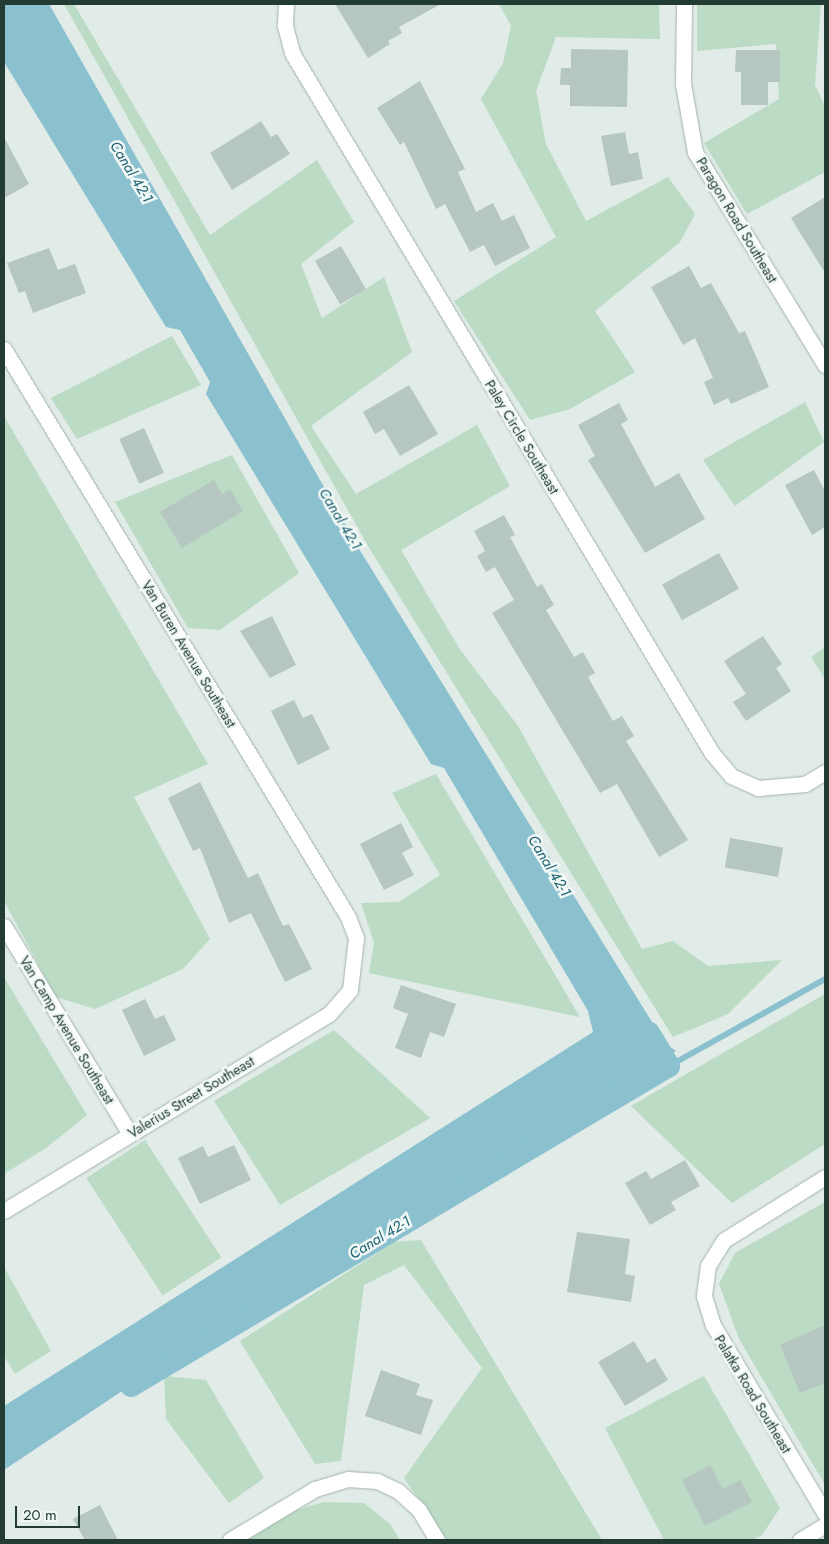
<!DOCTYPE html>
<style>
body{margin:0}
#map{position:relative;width:829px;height:1544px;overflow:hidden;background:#e1ebe7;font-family:Jost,sans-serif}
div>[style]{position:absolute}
.green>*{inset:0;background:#bbdbc5;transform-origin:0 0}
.water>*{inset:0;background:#8bc1ce}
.stream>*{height:6px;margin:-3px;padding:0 3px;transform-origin:3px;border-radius:3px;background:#8bc1ce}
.canal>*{height:22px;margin:-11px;padding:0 11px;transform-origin:11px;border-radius:11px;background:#8bc1ce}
.building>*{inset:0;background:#b6c6c0;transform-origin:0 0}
.roads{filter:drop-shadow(0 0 1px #a4b3ae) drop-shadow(0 0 1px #a4b3ae)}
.street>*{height:15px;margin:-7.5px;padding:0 7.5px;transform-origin:7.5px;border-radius:7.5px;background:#fff}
span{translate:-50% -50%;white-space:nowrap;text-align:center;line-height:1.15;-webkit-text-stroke:5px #f1f8f5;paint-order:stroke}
.street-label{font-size:14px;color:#223b35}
.water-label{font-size:15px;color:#1f6374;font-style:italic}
.frame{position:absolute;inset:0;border:5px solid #223b35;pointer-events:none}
.scale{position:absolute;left:15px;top:1506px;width:65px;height:22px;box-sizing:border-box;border:2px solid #223b35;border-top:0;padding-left:6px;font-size:15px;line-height:18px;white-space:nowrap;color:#223b35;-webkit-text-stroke:4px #f1f8f5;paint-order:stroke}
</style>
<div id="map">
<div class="green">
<div style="clip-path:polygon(64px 4px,74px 4px,210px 235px,317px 160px,354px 222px,301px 264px,322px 318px,384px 277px,412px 352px,311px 426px,356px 494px,477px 425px,510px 486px,401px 550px,459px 648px,518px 726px,642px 949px,673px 941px,708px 966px,782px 960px,728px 1014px,673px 1037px,368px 546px)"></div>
<div style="clip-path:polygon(499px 4px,659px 4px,660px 39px,556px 37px,536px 91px,546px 144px,586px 221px,668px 177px,695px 214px,680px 242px,595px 311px,635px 372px,570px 409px,530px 420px,454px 301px,556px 237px,481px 99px,503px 63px,511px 26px)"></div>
<div style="clip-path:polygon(697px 4px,821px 4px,815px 85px,825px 106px,825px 172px,747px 214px,704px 143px,779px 99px,776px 44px,697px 51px)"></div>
<div style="clip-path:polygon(172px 336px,201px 385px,77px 439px,51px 398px)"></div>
<div style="clip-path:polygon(805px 402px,824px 442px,735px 506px,703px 460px)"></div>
<div style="clip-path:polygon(4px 416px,208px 764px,134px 797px,210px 939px,183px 969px,95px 1009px,56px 997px,4px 901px)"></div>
<div style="clip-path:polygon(232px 455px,299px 573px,220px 630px,188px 628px,115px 502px)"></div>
<div style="clip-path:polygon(825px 647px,825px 679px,811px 657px)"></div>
<div style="clip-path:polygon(436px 774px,580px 1017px,369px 973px,374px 943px,361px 903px,399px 902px,440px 875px,392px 793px)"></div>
<div style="clip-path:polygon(4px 977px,87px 1115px,46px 1148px,4px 1174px)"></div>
<div style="clip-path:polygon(825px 994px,825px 1144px,732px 1203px,631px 1106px)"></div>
<div style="clip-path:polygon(334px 1030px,430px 1118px,280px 1205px,214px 1101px)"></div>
<div style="left:145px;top:1140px;width:140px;height:70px;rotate:57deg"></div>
<div style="clip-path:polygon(825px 1202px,825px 1485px,739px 1339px,719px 1284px,735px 1253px)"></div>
<div style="clip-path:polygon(421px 1240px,602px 1540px,447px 1540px,404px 1478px,482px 1368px,404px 1265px,364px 1285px,341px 1461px,315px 1464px,240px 1341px,394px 1242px)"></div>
<div style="clip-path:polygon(4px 1267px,51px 1351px,15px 1374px,4px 1356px)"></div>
<div style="clip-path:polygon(164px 1376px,206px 1380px,264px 1478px,229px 1503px,166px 1419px)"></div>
<div style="clip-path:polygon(704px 1376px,780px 1508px,762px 1535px,752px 1540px,664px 1540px,605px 1428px)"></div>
<div style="clip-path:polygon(324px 1502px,364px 1503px,390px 1524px,400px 1540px,247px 1540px,296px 1510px)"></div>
</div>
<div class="water">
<div style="clip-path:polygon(4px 4px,49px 4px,361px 552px,665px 1043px,676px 1051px,158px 1367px,4px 1470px,4px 1406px,593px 1032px,588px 1011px,444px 768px,431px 764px,206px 394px,210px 382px,180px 330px,166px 327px,4px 62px)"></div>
</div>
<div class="stream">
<div style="left:669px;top:1066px;width:179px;rotate:-29.1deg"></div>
</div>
<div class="canal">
<div style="left:131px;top:1386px;width:626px;rotate:-30.74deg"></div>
<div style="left:669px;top:1066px;width:39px;rotate:-121deg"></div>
</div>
<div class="building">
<div style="clip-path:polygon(335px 4px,441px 4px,399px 27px,402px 33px,388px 41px,390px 44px,368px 58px)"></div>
<div style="clip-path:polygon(571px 49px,628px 50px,627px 107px,570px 106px,570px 85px,560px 85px,561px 68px,571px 68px)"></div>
<div style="clip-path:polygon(736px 50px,780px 50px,780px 82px,768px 82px,768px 105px,741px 105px,741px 72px,735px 72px)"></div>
<div style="clip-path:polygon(420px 81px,465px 169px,458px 172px,476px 212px,493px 203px,502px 221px,514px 215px,530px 248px,495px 266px,484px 245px,470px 252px,445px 204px,436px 209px,404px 142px,400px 145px,377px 108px)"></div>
<div style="clip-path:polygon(261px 121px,271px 137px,277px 134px,290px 154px,232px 190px,210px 153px)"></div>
<div style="clip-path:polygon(625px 132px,629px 154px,638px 152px,643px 179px,611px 186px,601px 136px)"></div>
<div style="clip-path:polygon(4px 137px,29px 184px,4px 198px)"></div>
<div style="clip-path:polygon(825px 197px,825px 273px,791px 218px)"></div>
<div style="left:341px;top:246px;width:50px;height:30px;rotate:60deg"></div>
<div style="clip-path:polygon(49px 248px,58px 270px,75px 264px,86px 293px,33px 313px,25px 291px,19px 293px,7px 263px)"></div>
<div style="clip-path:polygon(689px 266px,701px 288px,711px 283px,739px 333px,745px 331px,769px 387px,731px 404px,728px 398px,714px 405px,704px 382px,713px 378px,695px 338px,683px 345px,651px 287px)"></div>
<div style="clip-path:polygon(409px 385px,438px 434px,400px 456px,384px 429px,375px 434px,363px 412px)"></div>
<div style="clip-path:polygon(619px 403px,628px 420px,621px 424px,655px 487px,679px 473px,705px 519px,645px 553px,588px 460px,595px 456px,578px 425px)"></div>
<div style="left:144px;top:428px;width:49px;height:27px;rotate:66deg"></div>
<div style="clip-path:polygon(814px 470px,825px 491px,825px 527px,812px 535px,785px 485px)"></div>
<div style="clip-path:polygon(214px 480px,222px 494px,230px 489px,243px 511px,182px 548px,160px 512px)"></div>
<div style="clip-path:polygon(504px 515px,515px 535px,510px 537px,537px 587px,542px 584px,554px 605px,546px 610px,574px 657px,583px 652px,595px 673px,588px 677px,613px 721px,622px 716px,634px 736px,626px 741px,688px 840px,659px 857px,617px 784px,600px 793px,492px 613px,514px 600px,495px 567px,486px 572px,477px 556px,485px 551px,474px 531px)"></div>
<div style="left:719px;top:553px;width:41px;height:65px;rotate:61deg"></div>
<div style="clip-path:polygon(272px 616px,296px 665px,270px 678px,240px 631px)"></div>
<div style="clip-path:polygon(763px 636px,782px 664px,776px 668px,791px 691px,746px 721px,733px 702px,746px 694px,724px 661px)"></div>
<div style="clip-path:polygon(294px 700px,303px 718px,312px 714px,330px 749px,298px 765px,271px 711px)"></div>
<div style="clip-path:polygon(200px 782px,248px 878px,258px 873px,283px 926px,289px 924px,312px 969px,285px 982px,251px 913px,229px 923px,200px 848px,193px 851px,168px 798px)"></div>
<div style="clip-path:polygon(401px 823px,413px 847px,402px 853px,414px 875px,384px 890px,360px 844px)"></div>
<div style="left:730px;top:838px;width:54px;height:30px;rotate:10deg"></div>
<div style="clip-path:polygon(401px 985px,456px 1004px,444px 1037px,430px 1032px,421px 1058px,395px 1048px,408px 1014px,393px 1008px)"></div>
<div style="clip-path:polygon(145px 999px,155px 1019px,164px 1015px,176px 1040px,144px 1056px,122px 1010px)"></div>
<div style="clip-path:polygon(234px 1145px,251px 1180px,200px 1204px,178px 1158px,203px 1146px,208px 1157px)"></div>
<div style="clip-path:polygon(685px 1160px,700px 1186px,671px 1202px,676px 1210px,650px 1225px,625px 1183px,646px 1171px,651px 1179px)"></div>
<div style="clip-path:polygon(577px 1232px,630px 1239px,625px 1274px,635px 1276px,631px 1302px,567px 1292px)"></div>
<div style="clip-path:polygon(825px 1325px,825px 1383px,800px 1393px,780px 1345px)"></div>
<div style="clip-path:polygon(634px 1341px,647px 1363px,655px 1358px,668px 1380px,625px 1406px,598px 1362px)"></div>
<div style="clip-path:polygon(381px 1370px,420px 1384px,416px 1395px,433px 1400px,421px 1435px,365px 1416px)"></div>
<div style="clip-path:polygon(710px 1465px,723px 1489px,740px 1480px,752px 1502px,705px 1526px,682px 1480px)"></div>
<div style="clip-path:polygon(100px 1505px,118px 1540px,85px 1540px,73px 1519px)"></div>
</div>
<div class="roads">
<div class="street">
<div style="left:286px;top:4px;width:22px;rotate:93deg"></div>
<div style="left:285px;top:26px;width:28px;rotate:75deg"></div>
<div style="left:292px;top:53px;width:816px;rotate:59.04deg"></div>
<div style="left:712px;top:753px;width:30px;rotate:50deg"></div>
<div style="left:731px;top:776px;width:30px;rotate:24deg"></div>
<div style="left:758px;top:788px;width:47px;rotate:-4.9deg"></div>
<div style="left:805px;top:784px;width:23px;rotate:-31deg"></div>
<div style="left:684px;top:4px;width:80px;rotate:90.7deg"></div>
<div style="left:683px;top:84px;width:69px;rotate:80deg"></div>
<div style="left:695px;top:152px;width:250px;rotate:58.6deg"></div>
<div style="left:4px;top:349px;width:664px;rotate:58.8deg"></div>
<div style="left:348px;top:917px;width:22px;rotate:69deg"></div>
<div style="left:356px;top:938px;width:52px;rotate:96.6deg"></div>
<div style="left:350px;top:990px;width:32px;rotate:131deg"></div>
<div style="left:329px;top:1014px;width:380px;rotate:148.8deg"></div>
<div style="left:4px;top:926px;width:243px;rotate:58.8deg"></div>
<div style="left:825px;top:1177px;width:119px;rotate:148deg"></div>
<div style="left:724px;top:1240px;width:31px;rotate:122deg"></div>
<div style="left:708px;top:1266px;width:30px;rotate:98deg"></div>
<div style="left:704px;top:1296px;width:30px;rotate:73deg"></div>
<div style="left:713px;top:1325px;width:220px;rotate:59.3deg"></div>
<div style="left:230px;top:1540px;width:99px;rotate:-31deg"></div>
<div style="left:315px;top:1489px;width:34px;rotate:-17deg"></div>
<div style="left:348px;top:1479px;width:29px;rotate:4deg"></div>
<div style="left:377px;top:1481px;width:23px;rotate:25deg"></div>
<div style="left:398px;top:1491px;width:28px;rotate:42deg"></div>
<div style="left:419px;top:1510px;width:35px;rotate:59deg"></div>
<div style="left:800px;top:1540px;width:29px;rotate:-31deg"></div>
</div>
</div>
<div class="street-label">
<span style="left:737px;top:220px;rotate:59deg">Paragon Road Southeast</span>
<span style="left:522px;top:437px;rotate:59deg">Paley Circle Southeast</span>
<span style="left:189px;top:654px;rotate:59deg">Van Buren Avenue Southeast</span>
<span style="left:67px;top:1030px;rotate:59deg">Van Camp Avenue Southeast</span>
<span style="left:191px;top:1097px;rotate:-31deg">Valerius Street Southeast</span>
<span style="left:753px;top:1394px;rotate:59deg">Palatka Road Southeast</span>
</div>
<div class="water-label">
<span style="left:131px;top:172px;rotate:59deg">Canal 42-1</span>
<span style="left:340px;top:519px;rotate:59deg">Canal 42-1</span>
<span style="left:549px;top:866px;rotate:59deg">Canal 42-1</span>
<span style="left:380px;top:1238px;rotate:-31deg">Canal 42-1</span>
</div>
<div class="frame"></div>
<div class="scale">20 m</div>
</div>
